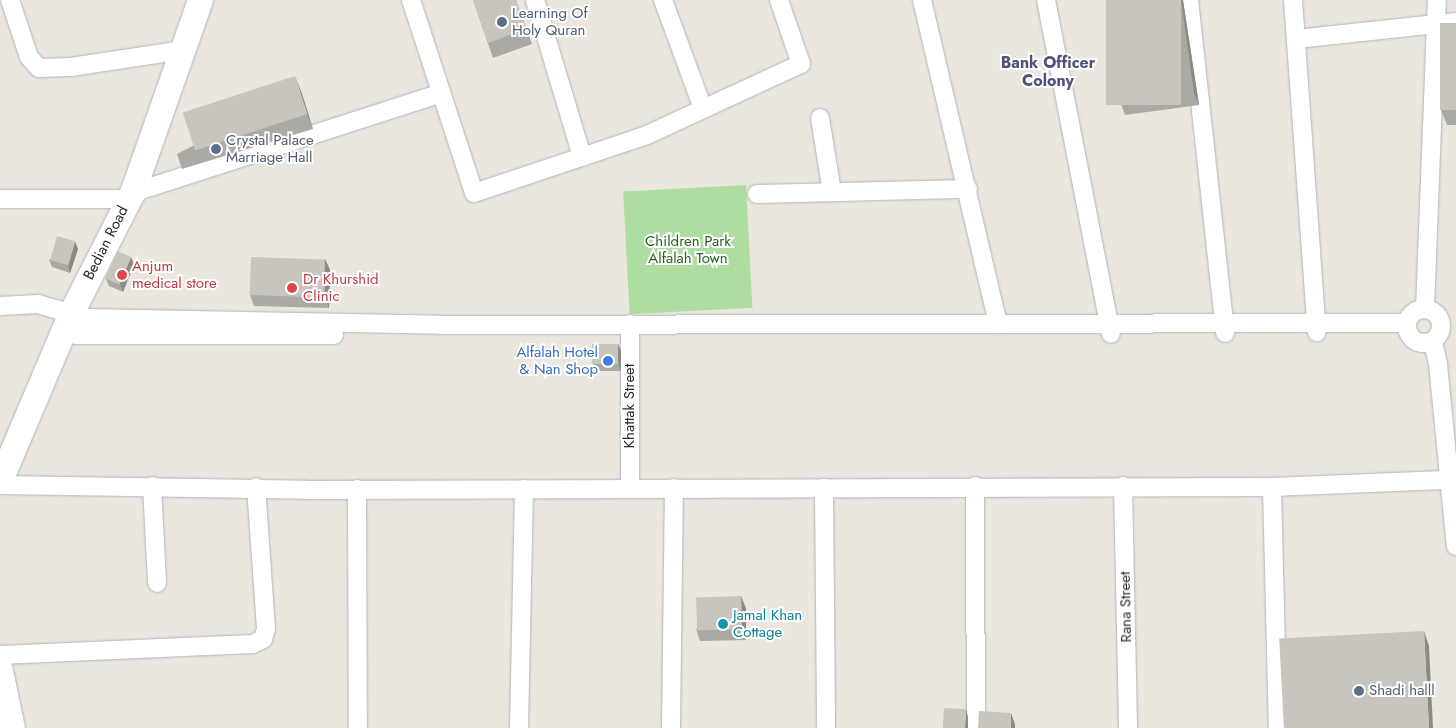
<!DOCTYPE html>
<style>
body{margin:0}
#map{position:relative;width:1456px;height:728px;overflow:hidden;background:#ebe7de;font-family:Jost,sans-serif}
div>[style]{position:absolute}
.green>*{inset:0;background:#addda0;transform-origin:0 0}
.roads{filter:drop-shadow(0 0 1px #b2b3bd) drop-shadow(0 0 1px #b2b3bd)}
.minor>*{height:18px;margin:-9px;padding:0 9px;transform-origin:9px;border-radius:9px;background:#fff}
.minor>.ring{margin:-9px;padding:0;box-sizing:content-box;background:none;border:18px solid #fff;border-radius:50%}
.secondary>*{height:25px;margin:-12.5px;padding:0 12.5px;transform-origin:12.5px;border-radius:12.5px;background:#fff}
.wall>*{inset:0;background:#aba9a3}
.shaded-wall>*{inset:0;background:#8b8a84}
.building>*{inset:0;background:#c7c5bd;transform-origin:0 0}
.dots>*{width:14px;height:14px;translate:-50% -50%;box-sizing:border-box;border:2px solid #fff;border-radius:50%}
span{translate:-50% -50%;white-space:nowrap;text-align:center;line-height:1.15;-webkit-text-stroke:4px #fff;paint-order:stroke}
.service-label{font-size:15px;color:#4e5e75}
.left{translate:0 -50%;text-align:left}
.park-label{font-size:15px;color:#266221}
.street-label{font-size:15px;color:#2b2b2b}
.health-label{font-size:15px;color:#be3a42}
.shop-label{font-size:15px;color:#366cbe}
.right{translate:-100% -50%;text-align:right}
.culture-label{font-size:15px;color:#0d838f}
.neighbourhood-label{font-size:16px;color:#4f5178;font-weight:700}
</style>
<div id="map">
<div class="green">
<div style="left:746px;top:185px;width:123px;height:123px;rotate:87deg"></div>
</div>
<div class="roads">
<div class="minor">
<div style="left:10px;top:0;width:60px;rotate:71.6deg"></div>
<div style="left:29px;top:57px;width:15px;rotate:48deg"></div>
<div style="left:39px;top:68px;width:32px;rotate:-2deg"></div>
<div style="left:71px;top:67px;width:114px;rotate:-8.6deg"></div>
<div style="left:411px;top:0;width:203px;rotate:71.9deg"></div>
<div style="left:474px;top:193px;width:182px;rotate:-18.5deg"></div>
<div style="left:647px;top:135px;width:170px;rotate:-24.8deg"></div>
<div style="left:801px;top:64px;width:68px;rotate:-109deg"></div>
<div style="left:535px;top:0;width:164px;rotate:73.3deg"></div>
<div style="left:663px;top:0;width:116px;rotate:69.8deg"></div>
<div style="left:922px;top:0;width:333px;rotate:76.8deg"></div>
<div style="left:1046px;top:0;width:340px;rotate:79deg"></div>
<div style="left:1189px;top:0;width:335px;rotate:83.8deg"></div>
<div style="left:1293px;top:0;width:333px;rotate:85.9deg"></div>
<div style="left:1296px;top:39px;width:161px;rotate:-6.1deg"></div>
<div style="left:820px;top:118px;width:75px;rotate:80.8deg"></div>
<div style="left:132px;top:193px;width:325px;rotate:-17.9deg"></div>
<div style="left:757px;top:194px;width:211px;rotate:-1.4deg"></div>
<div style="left:0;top:199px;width:129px"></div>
<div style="left:0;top:306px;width:38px;rotate:-3deg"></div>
<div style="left:38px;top:304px;width:50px;rotate:16.3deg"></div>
<div style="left:86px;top:318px;width:355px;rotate:1.1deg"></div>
<div style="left:441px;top:325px;width:965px;rotate:-0.12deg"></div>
<div class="ring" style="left:1407px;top:309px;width:16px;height:16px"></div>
<div style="left:1425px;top:309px;width:309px;rotate:-87.8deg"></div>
<div style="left:630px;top:324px;width:164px;rotate:90deg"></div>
<div style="left:64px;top:330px;width:13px;rotate:23deg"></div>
<div style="left:76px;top:335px;width:258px"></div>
<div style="left:1433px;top:342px;width:23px;rotate:77deg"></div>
<div style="left:1438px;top:364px;width:183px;rotate:84.4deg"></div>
<div style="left:0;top:485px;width:307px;rotate:0.9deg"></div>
<div style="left:307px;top:490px;width:965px;rotate:-0.18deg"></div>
<div style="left:1272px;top:487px;width:178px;rotate:-2.3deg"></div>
<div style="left:152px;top:486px;width:97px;rotate:87deg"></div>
<div style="left:975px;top:486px;width:242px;rotate:89.8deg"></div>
<div style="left:1123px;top:486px;width:242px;rotate:88.8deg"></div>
<div style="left:1272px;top:487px;width:241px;rotate:88.6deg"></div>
<div style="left:824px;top:488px;width:240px;rotate:89.5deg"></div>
<div style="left:357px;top:489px;width:239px;rotate:89.8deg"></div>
<div style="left:0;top:655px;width:253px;rotate:-2.5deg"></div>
<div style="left:253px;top:644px;width:11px;rotate:-27deg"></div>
<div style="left:263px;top:639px;width:10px;rotate:-73deg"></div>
<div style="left:266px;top:629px;width:142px;rotate:-94deg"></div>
<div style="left:519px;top:728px;width:239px;rotate:-88.8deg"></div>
<div style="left:671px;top:728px;width:240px;rotate:-89.3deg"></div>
</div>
<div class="secondary">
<div style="left:0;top:480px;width:181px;rotate:-67deg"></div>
<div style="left:71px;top:313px;width:135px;rotate:-63.1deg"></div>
<div style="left:132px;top:193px;width:205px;rotate:-70.6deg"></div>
<div style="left:0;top:670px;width:59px;rotate:78.3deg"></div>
</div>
</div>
<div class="wall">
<div style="clip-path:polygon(473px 0,516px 0,532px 44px,493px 58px)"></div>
<div style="clip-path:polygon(1106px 0,1183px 0,1199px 105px,1125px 115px,1121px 104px)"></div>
<div style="clip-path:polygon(1456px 23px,1456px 125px,1447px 125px,1441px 110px)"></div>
<div style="clip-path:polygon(301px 91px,313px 129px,182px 169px,177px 154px)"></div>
<div style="clip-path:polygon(78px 249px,70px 273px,52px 267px,49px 260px)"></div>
<div style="clip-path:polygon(325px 259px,330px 270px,329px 308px,254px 306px,250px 295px)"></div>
<div style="clip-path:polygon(134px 264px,123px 292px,109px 286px,106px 279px)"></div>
<div style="clip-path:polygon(618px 344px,621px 351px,621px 371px,596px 371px,593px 364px)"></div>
<div style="clip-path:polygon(746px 608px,746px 640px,700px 641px,696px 629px)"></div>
</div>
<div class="shaded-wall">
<div style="clip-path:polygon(1181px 0,1183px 0,1199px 105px,1194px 93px)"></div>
<div style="clip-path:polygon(295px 76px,301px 91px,313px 129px,307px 114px)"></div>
<div style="clip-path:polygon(75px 241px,78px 249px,70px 273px,68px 265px)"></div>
<div style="clip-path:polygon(131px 257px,134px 264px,123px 292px,120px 284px)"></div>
<div style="clip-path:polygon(325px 259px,330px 270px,329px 308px,325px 297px)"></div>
<div style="clip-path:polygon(618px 344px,621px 351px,621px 371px,618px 363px)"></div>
<div style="clip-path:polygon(741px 596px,746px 608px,746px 640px,742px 629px)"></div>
<div style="clip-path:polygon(1424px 631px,1429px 646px,1433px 728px,1429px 728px)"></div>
<div style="clip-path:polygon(966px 709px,968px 717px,968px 728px,965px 728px)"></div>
<div style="clip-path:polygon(1011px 713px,1015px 724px,1015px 728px,1011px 728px)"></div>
</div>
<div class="building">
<div style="clip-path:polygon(473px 0,516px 0,526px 29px,488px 43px)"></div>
<div style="left:1106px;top:0;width:75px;height:105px"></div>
<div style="left:1440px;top:23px;width:16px;height:87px"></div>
<div style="left:295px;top:76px;width:40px;height:118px;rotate:72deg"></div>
<div style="left:57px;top:236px;width:19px;height:25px;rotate:16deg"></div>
<div style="left:117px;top:251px;width:15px;height:30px;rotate:23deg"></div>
<div style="left:251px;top:257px;width:74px;height:38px;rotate:2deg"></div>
<div style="left:592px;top:344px;width:26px;height:20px"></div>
<div style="left:741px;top:596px;width:33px;height:45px;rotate:88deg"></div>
<div style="left:1424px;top:631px;width:97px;height:145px;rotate:87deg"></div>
<div style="left:944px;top:708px;width:22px;height:20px;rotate:3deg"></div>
<div style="clip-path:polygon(979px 711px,1011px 713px,1011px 728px,978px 728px)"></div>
</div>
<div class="dots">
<div style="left:502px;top:22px;background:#5c6f8a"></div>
<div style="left:216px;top:149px;background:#5c6f8a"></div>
<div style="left:122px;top:275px;background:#e0444e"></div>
<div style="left:292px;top:288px;background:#e0444e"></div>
<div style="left:608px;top:361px;background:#3f7fe0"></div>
<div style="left:723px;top:624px;background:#0f9aa8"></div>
<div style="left:1359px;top:691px;background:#5c6f8a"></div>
</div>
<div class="service-label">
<span class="left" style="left:512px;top:22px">Learning Of<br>Holy Quran</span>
<span class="left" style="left:226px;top:149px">Crystal Palace<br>Marriage Hall</span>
<span class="left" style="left:1369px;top:691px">Shadi halll</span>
</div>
<div class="park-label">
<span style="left:688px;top:250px">Children Park<br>Alfalah Town</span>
</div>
<div class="street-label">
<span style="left:106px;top:243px;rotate:-63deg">Bedian Road</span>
<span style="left:630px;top:406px;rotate:-90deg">Khattak Street</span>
<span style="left:1126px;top:607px;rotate:-91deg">Rana Street</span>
</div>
<div class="health-label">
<span class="left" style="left:132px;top:275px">Anjum<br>medical store</span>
<span class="left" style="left:303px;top:288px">Dr Khurshid<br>Clinic</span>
</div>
<div class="shop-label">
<span class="right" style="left:598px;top:361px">Alfalah Hotel<br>&amp; Nan Shop</span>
</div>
<div class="culture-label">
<span class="left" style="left:733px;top:624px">Jamal Khan<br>Cottage</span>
</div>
<div class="neighbourhood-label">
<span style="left:1048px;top:72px">Bank Officer<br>Colony</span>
</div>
</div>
